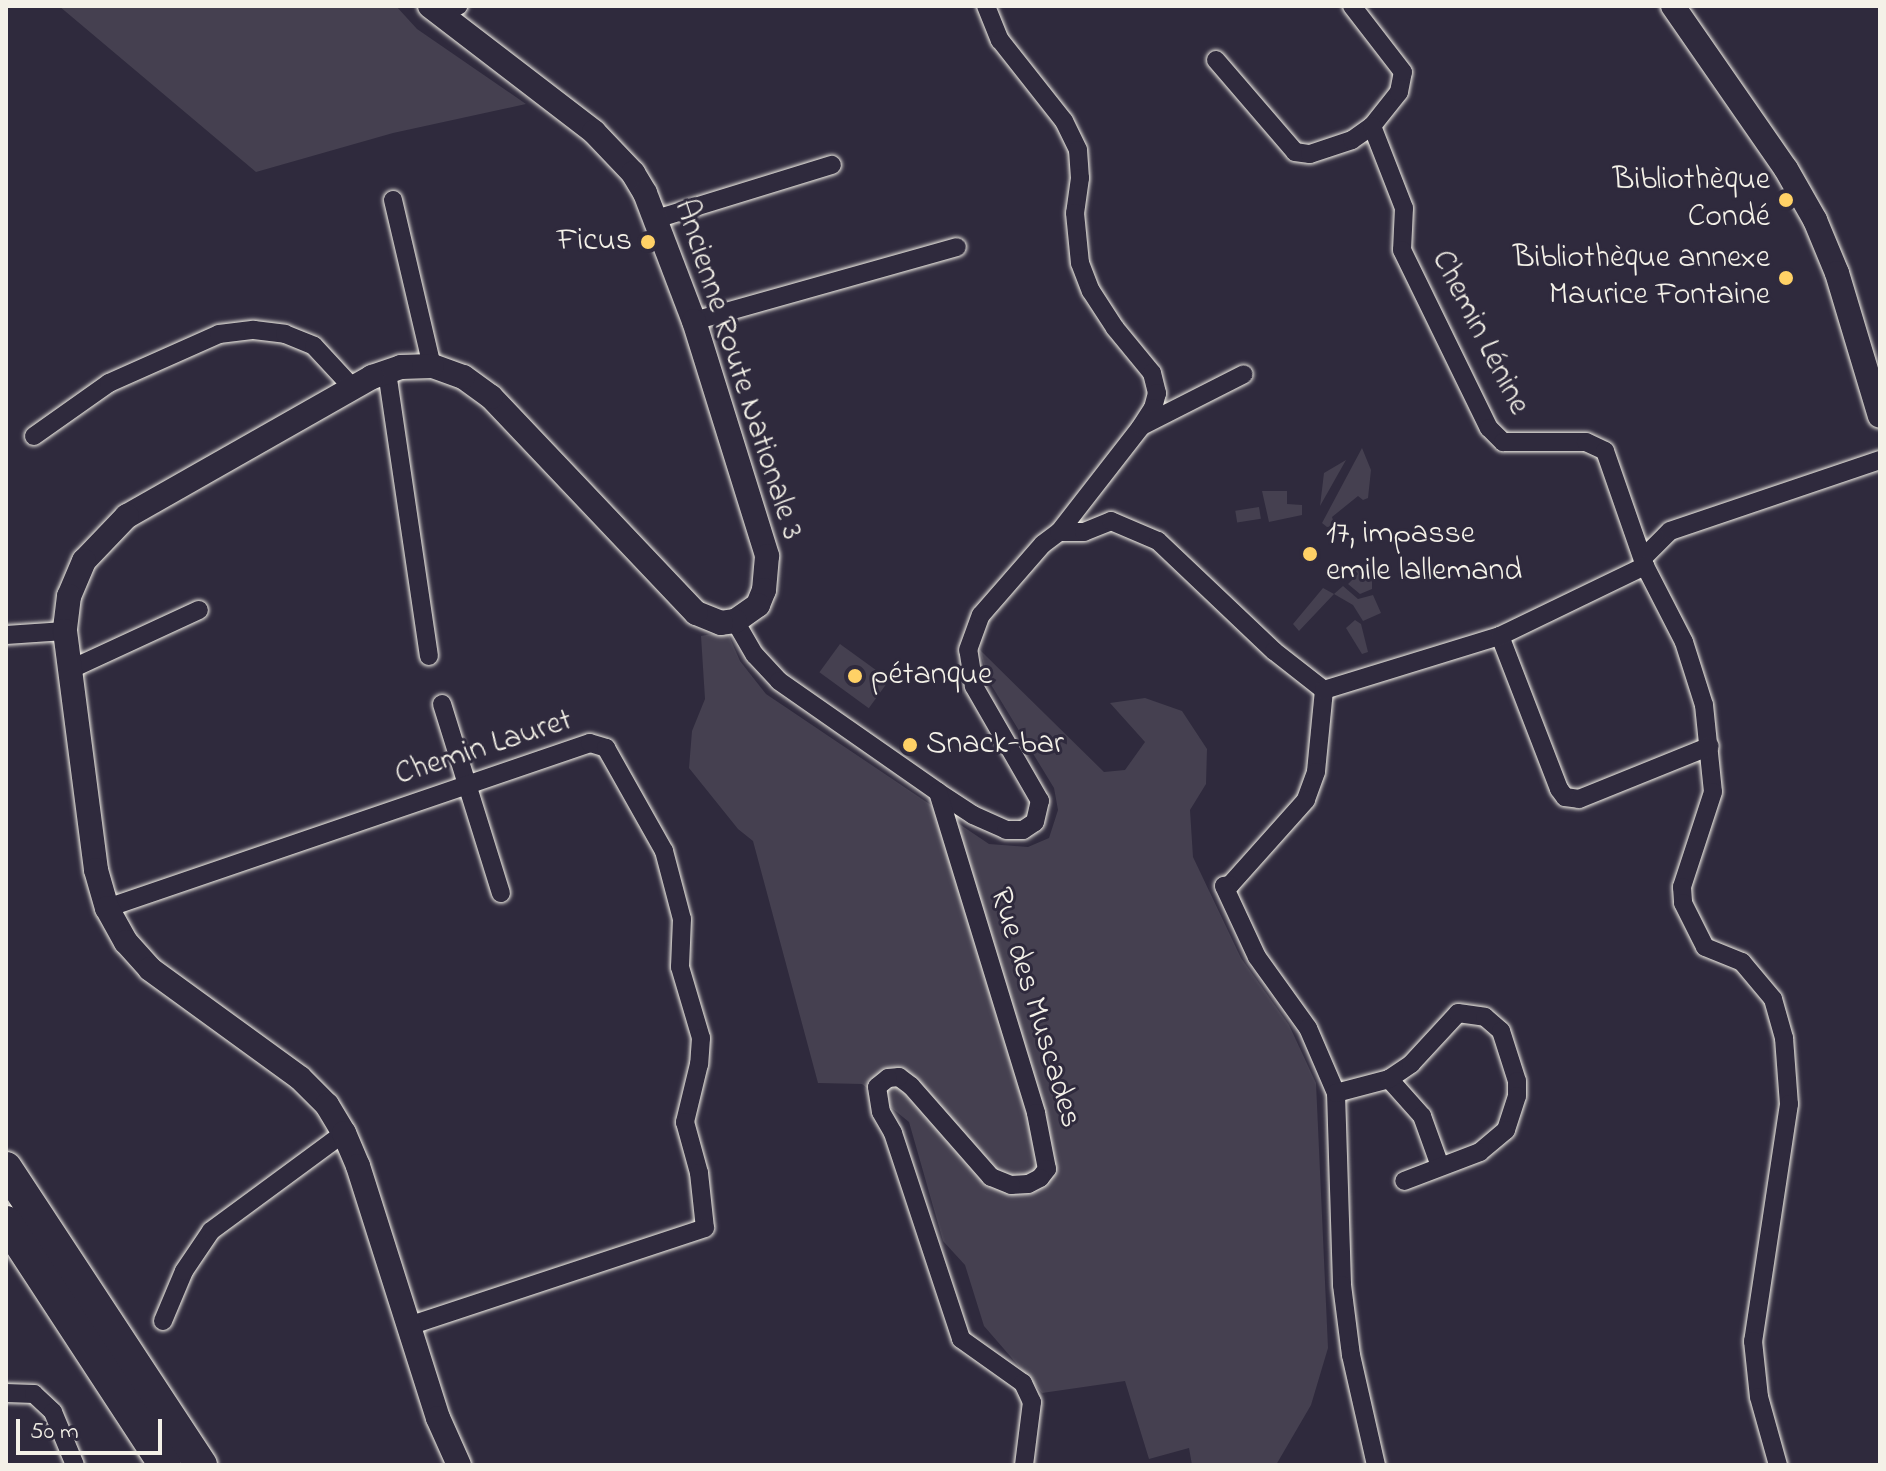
<!DOCTYPE html>
<meta charset="utf-8">
<style>
body{margin:0}
#map{position:relative;width:1886px;height:1471px;overflow:hidden;background:#2f2a3d;font-family:"Indie Flower",sans-serif}
div>[style]{position:absolute}
.green>*{inset:0;background:#454050;transform-origin:0 0}
.roads{filter:drop-shadow(0 0 2px #f4f1e8) drop-shadow(0 0 2px #f4f1e8)}
.street>*{height:18px;margin:-9px;padding:0 9px;transform-origin:9px;border-radius:9px;background:#2f2a3d}
.secondary>*{height:24px;margin:-12px;padding:0 12px;transform-origin:12px;border-radius:12px;background:#2f2a3d}
.highway>*{height:32px;margin:-16px;padding:0 16px;transform-origin:16px;border-radius:16px;background:#2f2a3d}
.dots>*{width:22px;height:22px;translate:-50% -50%;box-sizing:border-box;border:4px solid #2f2a3d;border-radius:50%}
span{translate:-50% -50%;white-space:nowrap;text-align:center;line-height:1.15;-webkit-text-stroke:6px #2f2a3d;paint-order:stroke}
.poi-label{font-size:32px;color:#f4f1e8}
.right{translate:-100% -50%;text-align:right}
.left{translate:0 -50%;text-align:left}
.street-label{font-size:32px;color:#f4f1e8}
.frame{position:absolute;inset:0;border:8px solid #f4f1e8;pointer-events:none}
.scale{position:absolute;left:16px;top:1419px;width:146px;height:36px;box-sizing:border-box;border:4px solid #f4f1e8;border-top:0;padding-left:10px;font-size:24px;line-height:28px;white-space:nowrap;color:#f4f1e8;-webkit-text-stroke:6px #2f2a3d;paint-order:stroke}
</style>
<div id="map">
<div class="green">
<div style="clip-path:polygon(59px 6px,396px 6px,417px 29px,526px 104px,393px 133px,256px 172px)"></div>
<div style="clip-path:polygon(1362px 448px,1371px 470px,1368px 498px,1363px 500px,1358px 496px,1332px 517px,1335px 526px,1327px 527px,1322px 523px)"></div>
<div style="clip-path:polygon(1346px 460px,1320px 506px,1324px 473px)"></div>
<div style="clip-path:polygon(1262px 491px,1287px 491px,1287px 504px,1302px 505px,1302px 515px,1269px 522px)"></div>
<div style="left:1259px;top:507px;width:12px;height:24px;rotate:81deg"></div>
<div style="clip-path:polygon(1364px 565px,1372px 578px,1372px 589px,1360px 594px,1348px 584px,1358px 574px,1355px 570px)"></div>
<div style="clip-path:polygon(1343px 586px,1358px 599px,1373px 595px,1381px 613px,1363px 621px,1353px 605px,1334px 594px,1299px 631px,1293px 624px,1323px 588px,1334px 594px)"></div>
<div style="clip-path:polygon(1355px 620px,1361px 624px,1368px 652px,1362px 654px,1346px 628px)"></div>
<div style="clip-path:polygon(727px 631px,740px 661px,766px 694px,989px 844px,1028px 847px,1049px 838px,1058px 810px,1054px 788px,990px 683px,979px 649px,1104px 772px,1125px 770px,1145px 742px,1110px 703px,1145px 698px,1182px 711px,1207px 749px,1206px 784px,1190px 810px,1193px 857px,1241px 958px,1289px 1025px,1316px 1083px,1328px 1348px,1311px 1405px,1276px 1465px,1192px 1465px,1189px 1448px,1149px 1459px,1125px 1381px,1042px 1393px,984px 1326px,965px 1265px,943px 1241px,909px 1122px,862px 1084px,818px 1083px,753px 841px,738px 829px,689px 768px,692px 731px,705px 699px,701px 636px)"></div>
<div style="left:840px;top:644px;width:61px;height:35px;rotate:36deg"></div>
</div>
<div class="roads">
<div class="street">
<div style="left:986px;top:6px;width:37px;rotate:68deg"></div>
<div style="left:1000px;top:40px;width:103px;rotate:51.7deg"></div>
<div style="left:1064px;top:121px;width:32px;rotate:64deg"></div>
<div style="left:1078px;top:150px;width:28px;rotate:86deg"></div>
<div style="left:1080px;top:178px;width:35px;rotate:98deg"></div>
<div style="left:1075px;top:213px;width:50px;rotate:84.3deg"></div>
<div style="left:1080px;top:263px;width:30px;rotate:69deg"></div>
<div style="left:1091px;top:291px;width:44px;rotate:57deg"></div>
<div style="left:1115px;top:328px;width:58px;rotate:50.6deg"></div>
<div style="left:1152px;top:373px;width:21px;rotate:76deg"></div>
<div style="left:1157px;top:393px;width:16px;rotate:105deg"></div>
<div style="left:1153px;top:408px;width:24px;rotate:123deg"></div>
<div style="left:1140px;top:428px;width:132px;rotate:127.9deg"></div>
<div style="left:438px;top:14px;width:22px;rotate:-22deg"></div>
<div style="left:1216px;top:60px;width:121px;rotate:49.3deg"></div>
<div style="left:1295px;top:152px;width:15px;rotate:8deg"></div>
<div style="left:1310px;top:154px;width:44px;rotate:-18.4deg"></div>
<div style="left:1352px;top:140px;width:24px;rotate:-35deg"></div>
<div style="left:1372px;top:126px;width:43px;rotate:-51.5deg"></div>
<div style="left:1399px;top:92px;width:20px;rotate:-79deg"></div>
<div style="left:1403px;top:72px;width:83px;rotate:-127.7deg"></div>
<div style="left:1372px;top:126px;width:88px;rotate:68.7deg"></div>
<div style="left:1404px;top:208px;width:42px;rotate:92.7deg"></div>
<div style="left:1402px;top:250px;width:198px;rotate:64deg"></div>
<div style="left:1489px;top:428px;width:20px;rotate:45deg"></div>
<div style="left:1503px;top:442px;width:83px"></div>
<div style="left:1586px;top:442px;width:21px;rotate:25deg"></div>
<div style="left:1605px;top:451px;width:122px;rotate:70.8deg"></div>
<div style="left:1645px;top:566px;width:85px;rotate:62.8deg"></div>
<div style="left:1684px;top:642px;width:66px;rotate:72.4deg"></div>
<div style="left:1704px;top:705px;width:87px;rotate:84.1deg"></div>
<div style="left:1713px;top:792px;width:100px;rotate:108.1deg"></div>
<div style="left:1682px;top:887px;width:16px;rotate:86deg"></div>
<div style="left:1683px;top:903px;width:49px;rotate:63.4deg"></div>
<div style="left:1705px;top:947px;width:40px;rotate:22deg"></div>
<div style="left:1742px;top:962px;width:48px;rotate:50deg"></div>
<div style="left:1773px;top:999px;width:41px;rotate:74.2deg"></div>
<div style="left:1784px;top:1038px;width:66px;rotate:85.7deg"></div>
<div style="left:1789px;top:1104px;width:240px;rotate:98.6deg"></div>
<div style="left:1753px;top:1341px;width:56px;rotate:83.9deg"></div>
<div style="left:1759px;top:1397px;width:71px;rotate:74.4deg"></div>
<div style="left:393px;top:200px;width:171px;rotate:76.8deg"></div>
<div style="left:656px;top:219px;width:184px;rotate:-17.1deg"></div>
<div style="left:694px;top:321px;width:273px;rotate:-15.7deg"></div>
<div style="left:387px;top:372px;width:287px;rotate:81.6deg"></div>
<div style="left:1142px;top:426px;width:114px;rotate:-27deg"></div>
<div style="left:34px;top:436px;width:92px;rotate:-35.2deg"></div>
<div style="left:109px;top:383px;width:120px;rotate:-24deg"></div>
<div style="left:219px;top:334px;width:35px;rotate:-7deg"></div>
<div style="left:254px;top:330px;width:31px;rotate:7deg"></div>
<div style="left:285px;top:334px;width:31px;rotate:22deg"></div>
<div style="left:314px;top:346px;width:57px;rotate:47.1deg"></div>
<div style="left:1643px;top:558px;width:38px;rotate:-45deg"></div>
<div style="left:1670px;top:531px;width:222px;rotate:-18.7deg"></div>
<div style="left:735px;top:621px;width:39px;rotate:60deg"></div>
<div style="left:755px;top:655px;width:35px;rotate:47deg"></div>
<div style="left:779px;top:681px;width:194px;rotate:34.9deg"></div>
<div style="left:938px;top:792px;width:42px;rotate:33.3deg"></div>
<div style="left:973px;top:815px;width:36px;rotate:24deg"></div>
<div style="left:1006px;top:830px;width:17px"></div>
<div style="left:1023px;top:830px;width:14px;rotate:-34deg"></div>
<div style="left:1035px;top:822px;width:22px;rotate:-77deg"></div>
<div style="left:1040px;top:801px;width:133px;rotate:-119.9deg"></div>
<div style="left:974px;top:686px;width:36px;rotate:-99deg"></div>
<div style="left:968px;top:650px;width:37px;rotate:-70deg"></div>
<div style="left:981px;top:615px;width:94px;rotate:-48.9deg"></div>
<div style="left:1043px;top:544px;width:20px;rotate:-37deg"></div>
<div style="left:1059px;top:532px;width:25px"></div>
<div style="left:1084px;top:532px;width:29px;rotate:-22deg"></div>
<div style="left:1111px;top:521px;width:51px;rotate:23.1deg"></div>
<div style="left:1158px;top:541px;width:160px;rotate:43.5deg"></div>
<div style="left:1274px;top:651px;width:63px;rotate:38deg"></div>
<div style="left:6px;top:635px;width:59px;rotate:-3.9deg"></div>
<div style="left:1500px;top:636px;width:164px;rotate:68.9deg"></div>
<div style="left:1559px;top:789px;width:10px;rotate:53deg"></div>
<div style="left:1565px;top:797px;width:14px;rotate:8deg"></div>
<div style="left:1579px;top:799px;width:141px;rotate:-22deg"></div>
<div style="left:69px;top:670px;width:143px;rotate:-24.8deg"></div>
<div style="left:1324px;top:690px;width:82px;rotate:95.6deg"></div>
<div style="left:1316px;top:772px;width:30px;rotate:110deg"></div>
<div style="left:1306px;top:800px;width:114px;rotate:131.8deg"></div>
<div style="left:1230px;top:885px;width:6px;rotate:171deg"></div>
<div style="left:1224px;top:886px;width:78px;rotate:65.1deg"></div>
<div style="left:1257px;top:957px;width:87px;rotate:54.3deg"></div>
<div style="left:1308px;top:1028px;width:71px;rotate:66.7deg"></div>
<div style="left:1336px;top:1093px;width:192px;rotate:88.2deg"></div>
<div style="left:1342px;top:1285px;width:71px;rotate:82.7deg"></div>
<div style="left:1351px;top:1355px;width:113px;rotate:77.2deg"></div>
<div style="left:1324px;top:690px;width:184px;rotate:-17.1deg"></div>
<div style="left:1500px;top:636px;width:161px;rotate:-25.8deg"></div>
<div style="left:442px;top:704px;width:198px;rotate:72.7deg"></div>
<div style="left:938px;top:792px;width:336px;rotate:73deg"></div>
<div style="left:1036px;top:1113px;width:57px;rotate:78.9deg"></div>
<div style="left:1047px;top:1169px;width:11px;rotate:128deg"></div>
<div style="left:1040px;top:1178px;width:13px;rotate:153deg"></div>
<div style="left:1028px;top:1184px;width:17px;rotate:177deg"></div>
<div style="left:1011px;top:1185px;width:22px;rotate:-158deg"></div>
<div style="left:991px;top:1177px;width:121px;rotate:-131.3deg"></div>
<div style="left:911px;top:1086px;width:15px;rotate:-143deg"></div>
<div style="left:899px;top:1077px;width:11px;rotate:175deg"></div>
<div style="left:888px;top:1078px;width:14px;rotate:141deg"></div>
<div style="left:877px;top:1087px;width:25px;rotate:81deg"></div>
<div style="left:881px;top:1112px;width:24px;rotate:60deg"></div>
<div style="left:893px;top:1133px;width:217px;rotate:71.7deg"></div>
<div style="left:961px;top:1339px;width:76px;rotate:35.4deg"></div>
<div style="left:1023px;top:1383px;width:21px;rotate:65deg"></div>
<div style="left:1032px;top:1402px;width:64px;rotate:97.2deg"></div>
<div style="left:107px;top:908px;width:510px;rotate:-18.86deg"></div>
<div style="left:590px;top:743px;width:17px;rotate:17deg"></div>
<div style="left:606px;top:748px;width:118px;rotate:60.6deg"></div>
<div style="left:664px;top:851px;width:70px;rotate:75.2deg"></div>
<div style="left:682px;top:919px;width:48px;rotate:92.4deg"></div>
<div style="left:680px;top:967px;width:74px;rotate:73.5deg"></div>
<div style="left:701px;top:1038px;width:26px;rotate:94deg"></div>
<div style="left:699px;top:1064px;width:60px;rotate:103.6deg"></div>
<div style="left:685px;top:1122px;width:53px;rotate:74.6deg"></div>
<div style="left:699px;top:1173px;width:55px;rotate:83.8deg"></div>
<div style="left:705px;top:1228px;width:310px;rotate:161.7deg"></div>
<div style="left:1389px;top:1079px;width:50px;rotate:48.3deg"></div>
<div style="left:1422px;top:1116px;width:53px;rotate:70.2deg"></div>
<div style="left:1336px;top:1093px;width:55px;rotate:-14.8deg"></div>
<div style="left:1389px;top:1079px;width:27px;rotate:-34deg"></div>
<div style="left:1411px;top:1064px;width:69px;rotate:-47.3deg"></div>
<div style="left:1458px;top:1013px;width:27px;rotate:8deg"></div>
<div style="left:1485px;top:1017px;width:21px;rotate:41deg"></div>
<div style="left:1501px;top:1031px;width:52px;rotate:72.3deg"></div>
<div style="left:1517px;top:1081px;width:15px;rotate:90deg"></div>
<div style="left:1517px;top:1096px;width:36px;rotate:108deg"></div>
<div style="left:1506px;top:1130px;width:34px;rotate:140deg"></div>
<div style="left:1480px;top:1152px;width:81px;rotate:159.1deg"></div>
<div style="left:163px;top:1321px;width:54px;rotate:-67.2deg"></div>
<div style="left:184px;top:1271px;width:48px;rotate:-56deg"></div>
<div style="left:211px;top:1231px;width:165px;rotate:-36.4deg"></div>
<div style="left:6px;top:1393px;width:28px;rotate:2deg"></div>
<div style="left:34px;top:1394px;width:26px;rotate:43deg"></div>
<div style="left:53px;top:1412px;width:57px;rotate:67.5deg"></div>
</div>
<div class="secondary">
<div style="left:430px;top:6px;width:207px;rotate:37.5deg"></div>
<div style="left:594px;top:132px;width:57px;rotate:46.4deg"></div>
<div style="left:633px;top:173px;width:23px;rotate:59deg"></div>
<div style="left:645px;top:193px;width:137px;rotate:69.1deg"></div>
<div style="left:694px;top:321px;width:246px;rotate:72.7deg"></div>
<div style="left:767px;top:556px;width:34px;rotate:95deg"></div>
<div style="left:764px;top:590px;width:16px;rotate:112deg"></div>
<div style="left:758px;top:605px;width:28px;rotate:145deg"></div>
<div style="left:735px;top:621px;width:14px;rotate:172deg"></div>
<div style="left:721px;top:623px;width:27px;rotate:-158deg"></div>
<div style="left:696px;top:613px;width:298px;rotate:-133.5deg"></div>
<div style="left:491px;top:397px;width:34px;rotate:-144deg"></div>
<div style="left:463px;top:377px;width:33px;rotate:-160deg"></div>
<div style="left:432px;top:366px;width:31px;rotate:178deg"></div>
<div style="left:401px;top:367px;width:31px;rotate:161deg"></div>
<div style="left:372px;top:377px;width:282px;rotate:150.4deg"></div>
<div style="left:127px;top:516px;width:62px;rotate:133.7deg"></div>
<div style="left:84px;top:561px;width:38px;rotate:113deg"></div>
<div style="left:69px;top:596px;width:35px;rotate:97deg"></div>
<div style="left:65px;top:631px;width:241px;rotate:82.6deg"></div>
<div style="left:96px;top:870px;width:40px;rotate:74deg"></div>
<div style="left:107px;top:908px;width:39px;rotate:61deg"></div>
<div style="left:126px;top:942px;width:36px;rotate:48deg"></div>
<div style="left:150px;top:969px;width:185px;rotate:36deg"></div>
<div style="left:300px;top:1078px;width:38px;rotate:45deg"></div>
<div style="left:327px;top:1105px;width:33px;rotate:59deg"></div>
<div style="left:344px;top:1133px;width:36px;rotate:67deg"></div>
<div style="left:358px;top:1166px;width:264px;rotate:72.4deg"></div>
<div style="left:438px;top:1418px;width:51px;rotate:65.9deg"></div>
<div style="left:1673px;top:6px;width:198px;rotate:55.3deg"></div>
<div style="left:1786px;top:169px;width:59px;rotate:60.4deg"></div>
<div style="left:1815px;top:220px;width:57px;rotate:67.5deg"></div>
<div style="left:1837px;top:273px;width:149px;rotate:73.3deg"></div>
</div>
<div class="highway">
<div style="left:6px;top:1168px;width:355px;rotate:56.7deg"></div>
<div style="left:6px;top:1222px;width:290px;rotate:56.8deg"></div>
</div>
</div>
<div class="dots">
<div style="left:1786px;top:200px;background:#ffd166"></div>
<div style="left:648px;top:242px;background:#ffd166"></div>
<div style="left:1786px;top:278px;background:#ffd166"></div>
<div style="left:1310px;top:554px;background:#ffd166"></div>
<div style="left:855px;top:676px;background:#ffd166"></div>
<div style="left:910px;top:745px;background:#ffd166"></div>
</div>
<div class="poi-label">
<span class="right" style="left:1770px;top:200px">Bibliothèque<br>Condé</span>
<span class="right" style="left:632px;top:242px">Ficus</span>
<span class="right" style="left:1770px;top:278px">Bibliothèque annexe<br>Maurice Fontaine</span>
<span class="left" style="left:1326px;top:554px">17, impasse<br>emile lallemand</span>
<span class="left" style="left:871px;top:676px">pétanque</span>
<span class="left" style="left:926px;top:745px">Snack-bar</span>
</div>
<div class="street-label">
<span style="left:1479px;top:333px;rotate:63deg">Chemin Lénine</span>
<span style="left:737px;top:370px;rotate:72deg">Ancienne Route Nationale 3</span>
<span style="left:484px;top:749px;rotate:-18deg">Chemin Lauret</span>
<span style="left:1034px;top:1008px;rotate:73deg">Rue des Muscades</span>
</div>
<div class="frame"></div>
<div class="scale">50 m</div>
</div>
